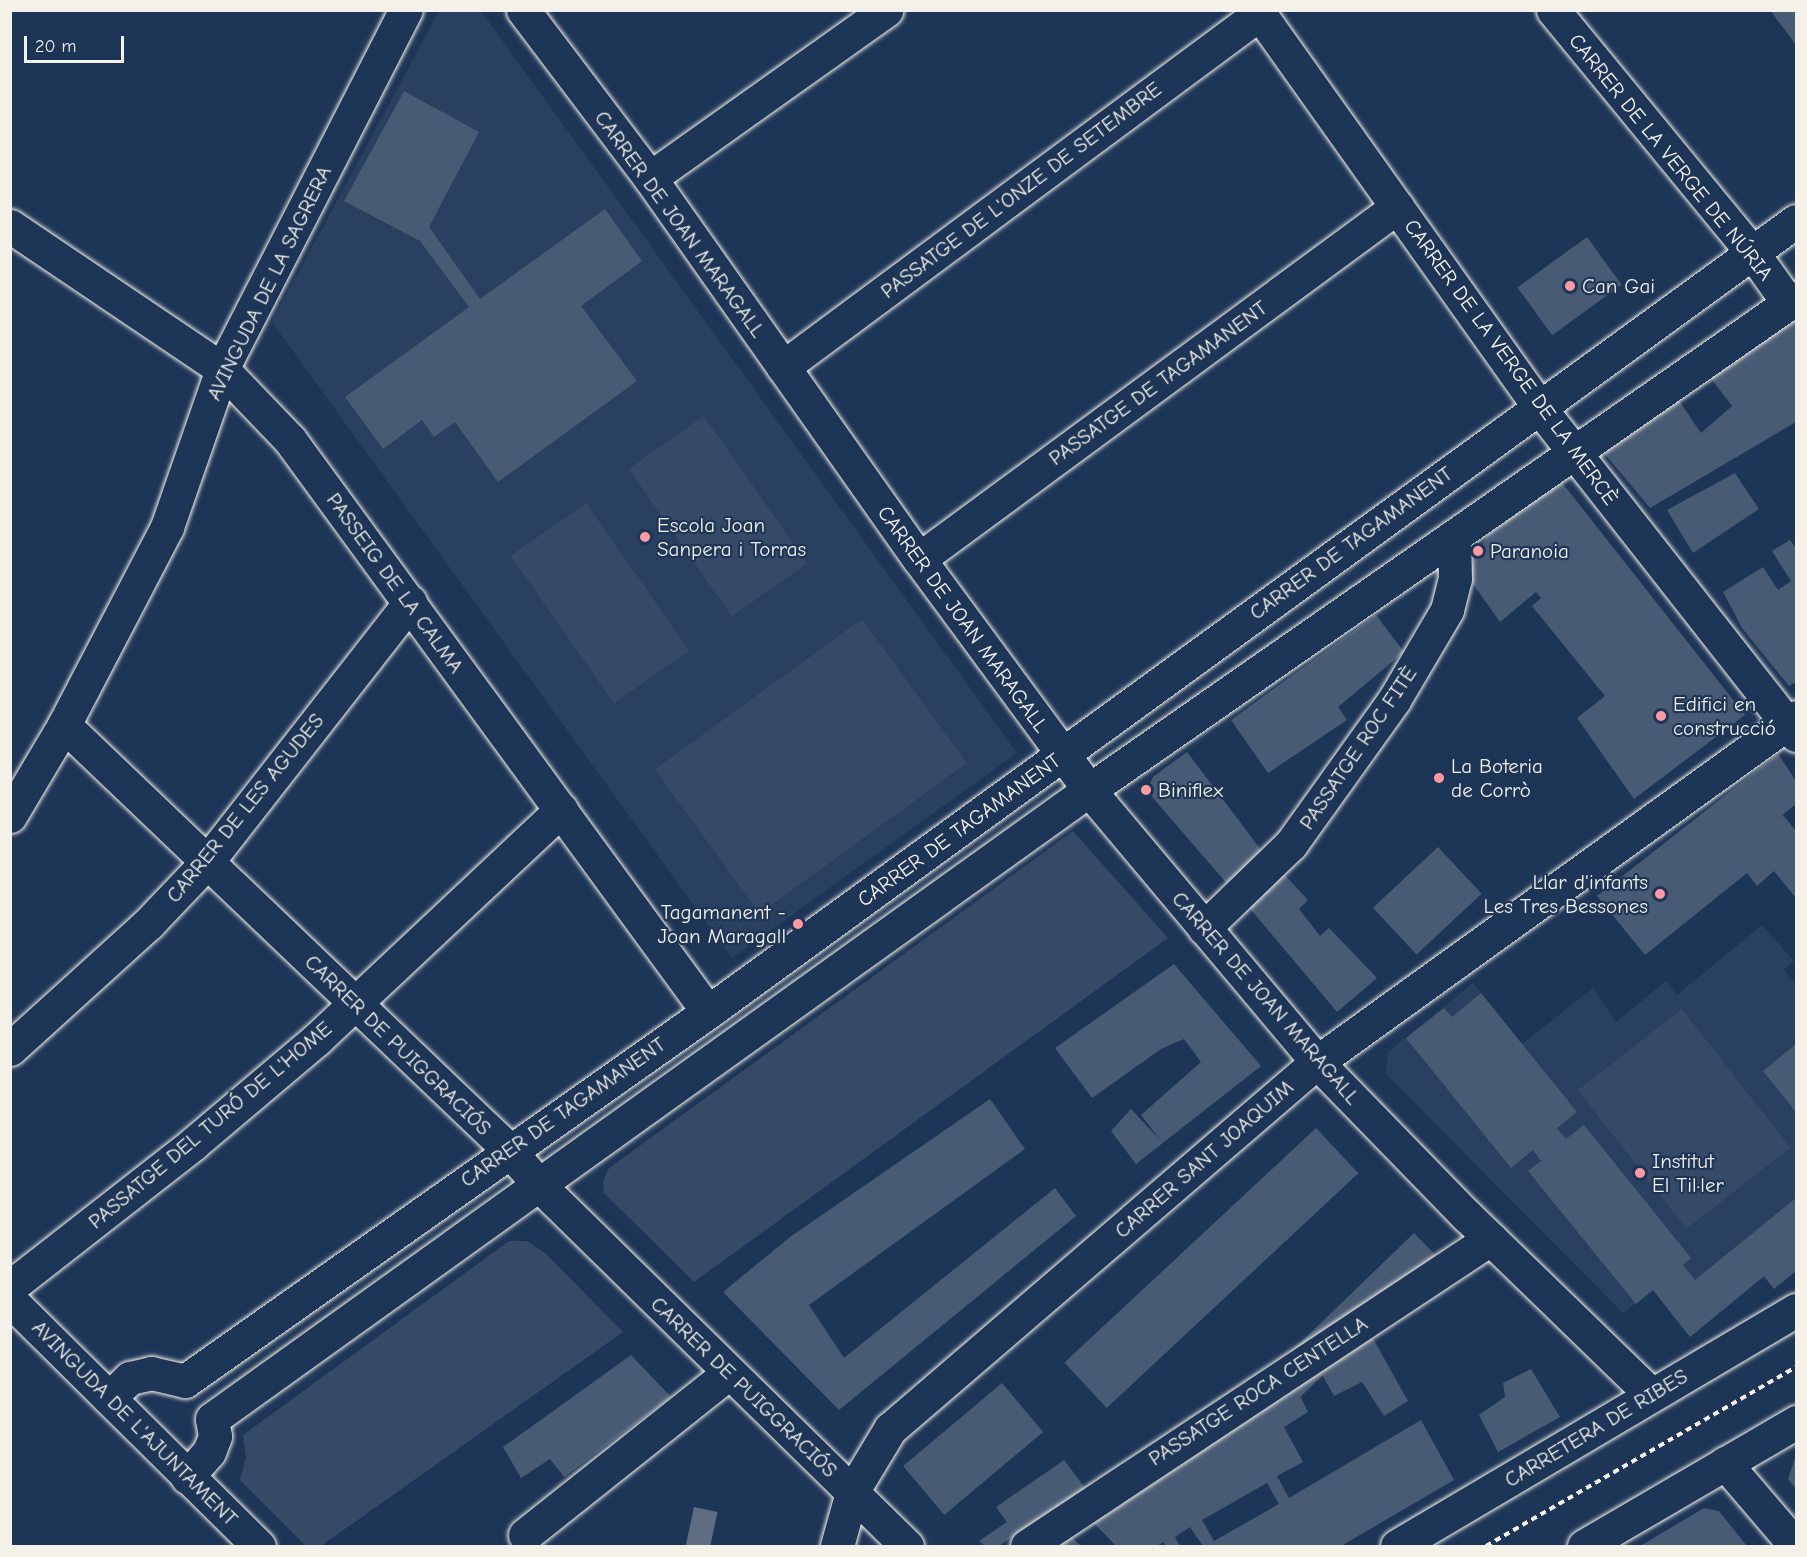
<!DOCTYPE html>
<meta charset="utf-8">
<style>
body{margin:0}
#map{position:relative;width:1807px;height:1557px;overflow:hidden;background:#1d3557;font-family:"Comic Neue",sans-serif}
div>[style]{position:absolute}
.built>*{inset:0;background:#2a4060}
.green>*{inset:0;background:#354a67;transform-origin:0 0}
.water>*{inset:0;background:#5e6d82;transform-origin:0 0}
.building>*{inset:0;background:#485b74;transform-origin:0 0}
.path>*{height:4px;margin-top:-2px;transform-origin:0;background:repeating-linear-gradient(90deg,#f4f1e8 0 6px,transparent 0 10.5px)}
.roads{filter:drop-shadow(0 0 2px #f4f1e8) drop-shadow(0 0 2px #f4f1e8)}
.minor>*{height:33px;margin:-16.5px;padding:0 16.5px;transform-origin:16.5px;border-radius:16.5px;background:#1d3557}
.dots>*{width:16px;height:16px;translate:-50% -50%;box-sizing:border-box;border:3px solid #1d3557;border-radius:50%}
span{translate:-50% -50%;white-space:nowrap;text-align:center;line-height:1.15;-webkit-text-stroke:4.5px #1d3557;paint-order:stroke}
.street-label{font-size:21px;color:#f4f1e8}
.poi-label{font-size:21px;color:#f4f1e8}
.left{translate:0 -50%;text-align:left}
.right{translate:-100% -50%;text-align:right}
.frame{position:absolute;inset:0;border:12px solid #f4f1e8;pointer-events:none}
.scale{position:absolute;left:24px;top:36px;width:100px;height:27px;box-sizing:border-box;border:3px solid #f4f1e8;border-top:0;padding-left:8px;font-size:18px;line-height:21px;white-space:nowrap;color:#f4f1e8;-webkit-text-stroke:4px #1d3557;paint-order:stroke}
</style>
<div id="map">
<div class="built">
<div style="clip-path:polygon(439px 11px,481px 11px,1017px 753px,732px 958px,272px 322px)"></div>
<div style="clip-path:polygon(1762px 925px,1794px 961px,1784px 969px,1796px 985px,1796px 1271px,1774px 1289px,1764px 1277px,1690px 1337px,1653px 1290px,1623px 1313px,1386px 1074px,1388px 1052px,1473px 983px,1522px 1044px,1593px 988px,1616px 1022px,1666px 981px,1677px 995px)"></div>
</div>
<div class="green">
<div style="left:704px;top:416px;width:180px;height:92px;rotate:55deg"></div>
<div style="left:586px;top:503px;width:180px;height:92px;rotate:55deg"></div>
<div style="left:862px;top:619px;width:178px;height:256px;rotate:54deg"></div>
<div style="clip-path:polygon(1073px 831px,1168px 938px,694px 1282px,604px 1193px,603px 1182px,609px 1168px)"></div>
<div style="left:1682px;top:1009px;width:176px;height:132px;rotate:52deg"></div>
<div style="clip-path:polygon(509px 1241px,527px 1241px,545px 1253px,623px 1332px,321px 1546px,306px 1546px,240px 1480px,246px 1457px,243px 1435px)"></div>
</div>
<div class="water">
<div style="left:694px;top:1507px;width:24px;height:39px;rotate:12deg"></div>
</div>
<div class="building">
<div style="clip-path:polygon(1770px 10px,1796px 10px,1796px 45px)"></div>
<div style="clip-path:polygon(404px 91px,479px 132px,429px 227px,480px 299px,605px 209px,642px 261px,581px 306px,637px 381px,498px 482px,455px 422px,434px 437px,422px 420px,383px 449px,345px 397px,469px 307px,420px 241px,344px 201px)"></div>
<div style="left:1587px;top:237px;width:59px;height:86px;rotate:54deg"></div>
<div style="clip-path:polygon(1796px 313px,1796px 422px,1650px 508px,1604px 453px,1678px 399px,1701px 433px,1732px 406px,1710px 377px)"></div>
<div style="clip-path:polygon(1735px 473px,1759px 509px,1693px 553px,1667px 510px)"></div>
<div style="clip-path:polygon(1560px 480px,1745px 715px,1634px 799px,1577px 718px,1605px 696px,1532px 606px,1541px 598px,1536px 592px,1500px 622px,1466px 574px,1487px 536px)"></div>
<div style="clip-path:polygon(1790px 540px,1796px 548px,1796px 682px,1789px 686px,1742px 628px,1723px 592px,1763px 567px,1778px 590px,1791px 581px,1772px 551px)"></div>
<div style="clip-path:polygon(1376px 615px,1404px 652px,1338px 707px,1347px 720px,1268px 773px,1231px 720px)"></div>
<div style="clip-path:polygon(1187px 752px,1265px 855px,1229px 886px,1146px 790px,1154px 776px)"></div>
<div style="clip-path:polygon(1778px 754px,1796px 781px,1796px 804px,1776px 820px,1783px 815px,1796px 831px,1796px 898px,1774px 871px,1757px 886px,1747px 873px,1645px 955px,1597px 896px)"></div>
<div style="left:1438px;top:847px;width:64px;height:89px;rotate:47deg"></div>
<div style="clip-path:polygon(1284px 874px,1308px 900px,1299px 909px,1320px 936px,1329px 928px,1377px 978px,1337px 1012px,1247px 905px)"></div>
<div style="clip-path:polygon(1174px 964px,1261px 1066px,1136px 1164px,1111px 1131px,1131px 1109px,1161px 1141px,1141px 1115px,1201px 1062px,1184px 1039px,1161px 1049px,1092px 1098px,1055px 1048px)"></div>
<div style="clip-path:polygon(1481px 993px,1577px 1112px,1557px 1128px,1566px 1139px,1584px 1125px,1691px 1258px,1683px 1265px,1695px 1280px,1796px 1198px,1796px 1271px,1774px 1289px,1764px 1276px,1690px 1337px,1653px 1290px,1636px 1304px,1528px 1171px,1541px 1161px,1533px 1150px,1511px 1168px,1406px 1038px,1444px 1008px,1452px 1017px)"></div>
<div style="clip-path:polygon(1796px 1044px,1796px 1112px,1763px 1071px)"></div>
<div style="clip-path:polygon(990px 1099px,1025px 1149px,809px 1305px,844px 1358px,1055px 1188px,1076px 1216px,839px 1410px,723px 1292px,790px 1237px)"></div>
<div style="left:1316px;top:1128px;width:62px;height:344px;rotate:47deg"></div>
<div style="left:1414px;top:1233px;width:39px;height:355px;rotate:46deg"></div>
<div style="clip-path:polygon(1371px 1335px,1408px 1401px,1384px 1416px,1362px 1382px,1334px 1396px,1320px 1371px)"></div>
<div style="clip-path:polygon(631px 1355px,671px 1397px,564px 1477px,550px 1459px,521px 1478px,503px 1447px)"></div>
<div style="clip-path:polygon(1531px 1369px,1560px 1417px,1498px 1452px,1479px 1415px,1505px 1397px,1503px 1383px)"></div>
<div style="left:1002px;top:1383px;width:64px;height:129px;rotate:50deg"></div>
<div style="clip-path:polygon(evenodd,1295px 1385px,1308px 1412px,1284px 1427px,1303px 1462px,1277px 1476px,1289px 1498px,1421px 1420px,1454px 1480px,1341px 1546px,1203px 1546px,1190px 1527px,1175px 1537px,1180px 1546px,1166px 1546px,1163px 1542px,1157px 1546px,1116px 1546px,1089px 1518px,1295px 1385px,1267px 1483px,1279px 1504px,1214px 1541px,1202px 1520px,1267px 1483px)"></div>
<div style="clip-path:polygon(1796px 1455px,1796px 1489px,1788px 1479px)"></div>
<div style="clip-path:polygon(1064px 1460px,1086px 1489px,999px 1546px,985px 1546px,979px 1541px,1007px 1522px,996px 1507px)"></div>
<div style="clip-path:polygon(1704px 1508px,1719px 1511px,1747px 1546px,1640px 1546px)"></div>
<div style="clip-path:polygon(1068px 1534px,1081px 1546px,1048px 1546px)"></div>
</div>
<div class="path">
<div style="left:1486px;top:1546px;width:358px;rotate:-30deg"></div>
</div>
<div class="roads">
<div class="minor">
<div style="left:523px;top:10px;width:211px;rotate:52.9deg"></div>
<div style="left:650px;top:178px;width:466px;rotate:54.8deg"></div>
<div style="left:919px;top:559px;width:287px;rotate:53.6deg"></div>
<div style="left:1089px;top:790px;width:355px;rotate:50deg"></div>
<div style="left:1317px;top:1062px;width:215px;rotate:45.8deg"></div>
<div style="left:1467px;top:1216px;width:256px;rotate:44.1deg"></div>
<div style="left:1257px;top:10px;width:486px;rotate:54.6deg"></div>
<div style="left:1538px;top:406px;width:418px;rotate:51.9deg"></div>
<div style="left:1553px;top:10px;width:313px;rotate:50.6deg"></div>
<div style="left:1752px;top:252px;width:64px;rotate:54.6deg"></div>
<div style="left:650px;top:178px;width:290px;rotate:-35.4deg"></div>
<div style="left:10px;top:226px;width:256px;rotate:34deg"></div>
<div style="left:222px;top:369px;width:98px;rotate:46.2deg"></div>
<div style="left:290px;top:440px;width:708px;rotate:53.84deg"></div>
<div style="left:783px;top:367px;width:593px;rotate:-36.56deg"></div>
<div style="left:919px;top:559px;width:594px;rotate:-36.37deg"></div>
<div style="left:64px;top:725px;width:614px;rotate:43.68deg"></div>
<div style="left:508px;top:1149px;width:49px;rotate:49.1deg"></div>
<div style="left:540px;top:1186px;width:514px;rotate:44.45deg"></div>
<div style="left:10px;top:816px;width:106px;rotate:-59.3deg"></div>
<div style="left:64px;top:725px;width:223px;rotate:-62.5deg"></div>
<div style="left:167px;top:527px;width:167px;rotate:-70.8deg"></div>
<div style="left:222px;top:369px;width:403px;rotate:-62.9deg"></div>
<div style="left:1204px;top:928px;width:121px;rotate:-44deg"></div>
<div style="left:1291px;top:844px;width:177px;rotate:-54.4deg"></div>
<div style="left:1394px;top:700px;width:104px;rotate:-59.5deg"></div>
<div style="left:1447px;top:610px;width:32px;rotate:-76deg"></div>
<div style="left:1455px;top:579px;width:43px;rotate:-91.3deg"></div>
<div style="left:10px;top:1049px;width:186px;rotate:-42.2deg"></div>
<div style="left:148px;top:924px;width:86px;rotate:-46.4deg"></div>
<div style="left:207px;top:862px;width:330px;rotate:-52deg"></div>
<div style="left:10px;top:1287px;width:234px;rotate:-38deg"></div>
<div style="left:194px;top:1143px;width:161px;rotate:-40.2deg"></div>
<div style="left:317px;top:1039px;width:335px;rotate:-43.2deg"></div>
<div style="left:10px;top:1300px;width:350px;rotate:44.7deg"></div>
<div style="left:109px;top:1398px;width:29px;rotate:-44deg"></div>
<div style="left:130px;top:1378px;width:22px;rotate:-13deg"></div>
<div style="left:151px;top:1373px;width:35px;rotate:13deg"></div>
<div style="left:185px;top:1381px;width:640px;rotate:-35.2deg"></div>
<div style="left:708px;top:1012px;width:1345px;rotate:-36.02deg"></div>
<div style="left:1725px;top:1463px;width:109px;rotate:49.5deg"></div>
<div style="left:187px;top:1477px;width:33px;rotate:-49deg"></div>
<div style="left:209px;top:1452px;width:17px;rotate:-69deg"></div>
<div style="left:215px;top:1436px;width:17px;rotate:-100deg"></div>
<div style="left:212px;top:1419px;width:1079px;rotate:-35.65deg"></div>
<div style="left:1089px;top:790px;width:861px;rotate:-34.83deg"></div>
<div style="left:525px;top:1535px;width:260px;rotate:-38.5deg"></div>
<div style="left:837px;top:1546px;width:56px;rotate:-74.5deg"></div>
<div style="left:852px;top:1492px;width:74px;rotate:-58.9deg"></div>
<div style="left:890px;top:1429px;width:563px;rotate:-40.68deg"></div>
<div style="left:1317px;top:1062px;width:590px;rotate:-35.76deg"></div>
<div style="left:1027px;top:1546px;width:556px;rotate:-33.55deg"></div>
<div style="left:1397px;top:1546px;width:464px;rotate:-30.6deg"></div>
<div style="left:1584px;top:1546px;width:246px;rotate:-30.3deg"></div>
</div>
</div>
<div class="dots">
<div style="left:1570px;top:286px;background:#ff9aa2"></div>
<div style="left:645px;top:537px;background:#ff9aa2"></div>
<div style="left:1478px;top:551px;background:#ff9aa2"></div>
<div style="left:1661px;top:716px;background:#ff9aa2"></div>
<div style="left:1439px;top:778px;background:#ff9aa2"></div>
<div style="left:1146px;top:790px;background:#ff9aa2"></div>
<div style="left:1660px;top:894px;background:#ff9aa2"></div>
<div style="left:798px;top:924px;background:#ff9aa2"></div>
<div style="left:1640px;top:1173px;background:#ff9aa2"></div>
</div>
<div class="street-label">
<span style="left:1671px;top:157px;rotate:51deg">CARRER DE LA VERGE DE NÚRIA</span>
<span style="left:1021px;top:190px;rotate:-37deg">PASSATGE DE L'ONZE DE SETEMBRE</span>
<span style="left:680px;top:224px;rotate:54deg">CARRER DE JOAN MARAGALL</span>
<span style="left:269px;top:283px;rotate:-64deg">AVINGUDA DE LA SAGRERA</span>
<span style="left:1511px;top:362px;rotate:54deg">CARRER DE LA VERGE DE LA MERCÈ</span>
<span style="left:1158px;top:383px;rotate:-36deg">PASSATGE DE TAGAMANENT</span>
<span style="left:1351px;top:543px;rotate:-36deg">CARRER DE TAGAMANENT</span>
<span style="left:395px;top:583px;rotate:54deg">PASSEIG DE LA CALMA</span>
<span style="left:963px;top:619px;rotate:54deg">CARRER DE JOAN MARAGALL</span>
<span style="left:1358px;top:748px;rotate:-56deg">PASSATGE ROC FITÈ</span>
<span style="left:245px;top:808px;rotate:-51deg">CARRER DE LES AGUDES</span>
<span style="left:959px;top:830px;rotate:-36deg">CARRER DE TAGAMANENT</span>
<span style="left:1266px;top:998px;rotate:49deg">CARRER DE JOAN MARAGALL</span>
<span style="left:398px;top:1045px;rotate:44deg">CARRER DE PUIGGRACIÓS</span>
<span style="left:563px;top:1112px;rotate:-35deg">CARRER DE TAGAMANENT</span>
<span style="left:210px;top:1125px;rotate:-40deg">PASSATGE DEL TURÓ DE L'HOME</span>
<span style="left:1204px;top:1159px;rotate:-41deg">CARRER SANT JOAQUIM</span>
<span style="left:744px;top:1387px;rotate:44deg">CARRER DE PUIGGRACIÓS</span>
<span style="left:1258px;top:1391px;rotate:-33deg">PASSATGE ROCA CENTELLA</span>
<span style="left:135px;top:1423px;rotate:45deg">AVINGUDA DE L'AJUNTAMENT</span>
<span style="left:1596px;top:1428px;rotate:-31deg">CARRETERA DE RIBES</span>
</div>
<div class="poi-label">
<span class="left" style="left:1582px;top:286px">Can Gai</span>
<span class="left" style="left:657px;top:537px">Escola Joan<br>Sanpera i Torras</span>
<span class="left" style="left:1490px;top:551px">Paranoia</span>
<span class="left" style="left:1673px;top:716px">Edifici en<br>construcció</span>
<span class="left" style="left:1451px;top:778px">La Boteria<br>de Corrò</span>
<span class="left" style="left:1158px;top:790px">Biniflex</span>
<span class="right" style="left:1648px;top:894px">Llar d'infants<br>Les Tres Bessones</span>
<span class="right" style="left:786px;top:924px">Tagamanent -<br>Joan Maragall</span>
<span class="left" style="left:1652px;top:1173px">Institut<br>El Til·ler</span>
</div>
<div class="frame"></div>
<div class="scale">20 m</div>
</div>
